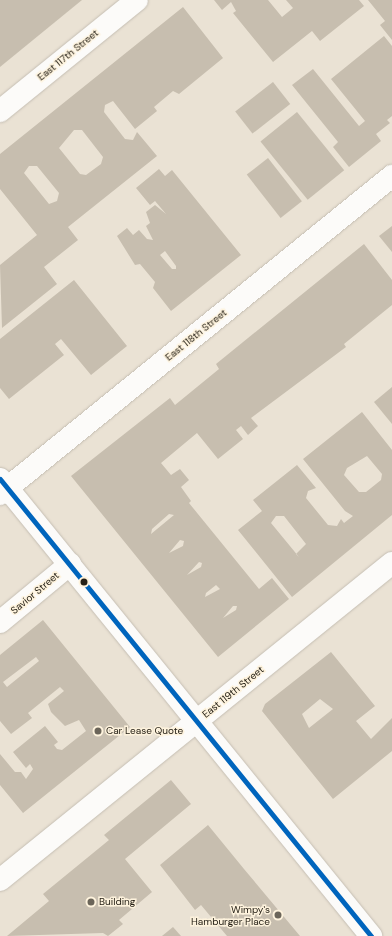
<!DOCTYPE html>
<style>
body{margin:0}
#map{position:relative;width:392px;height:936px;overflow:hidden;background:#eae2d4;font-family:"DM Sans",sans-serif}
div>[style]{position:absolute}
.building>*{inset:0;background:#c7beaf;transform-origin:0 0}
.roads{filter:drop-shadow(0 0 1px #c5beb3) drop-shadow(0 0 1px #c5beb3)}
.minor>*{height:22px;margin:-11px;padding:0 11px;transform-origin:11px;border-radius:11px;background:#fcfbf9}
.major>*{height:22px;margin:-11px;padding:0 11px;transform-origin:11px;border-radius:11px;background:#fcfbf9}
.bus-1>*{height:5px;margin:-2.5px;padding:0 2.5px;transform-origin:2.5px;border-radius:2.5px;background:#0065bd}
.dots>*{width:11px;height:11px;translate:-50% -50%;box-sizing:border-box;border:2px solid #fef3dd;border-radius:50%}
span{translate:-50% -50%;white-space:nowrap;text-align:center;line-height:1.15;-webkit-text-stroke:3px #fef3dd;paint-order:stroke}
.street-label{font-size:10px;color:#262117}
.poi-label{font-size:10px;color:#262117}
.left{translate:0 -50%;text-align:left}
.right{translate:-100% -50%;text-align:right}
</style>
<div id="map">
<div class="building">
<div style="clip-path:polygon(0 0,82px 0,0 67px)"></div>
<div style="clip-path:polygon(214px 0,268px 0,282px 17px,293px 8px,286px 0,359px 0,364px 6px,320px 41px,312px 31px,273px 62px,233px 13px,236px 11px,231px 2px,222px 10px)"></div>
<div style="clip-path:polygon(368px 0,392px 0,392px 40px,380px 25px,385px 21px)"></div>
<div style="clip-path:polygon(evenodd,183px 7px,223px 58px,179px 94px,173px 91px,154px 107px,157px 111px,135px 129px,113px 101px,105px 105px,104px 112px,125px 139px,133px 140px,137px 132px,157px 156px,68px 227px,78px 240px,44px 267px,57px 284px,2px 328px,0 265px,37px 235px,0 189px,0 154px,183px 7px,74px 130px,82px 130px,103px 157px,101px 164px,86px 175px,80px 174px,59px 148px,74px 130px,183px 7px,29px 166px,37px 166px,59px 193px,57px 201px,49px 204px,24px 173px,29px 166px)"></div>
<div style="clip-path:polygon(384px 36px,392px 46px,392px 116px,387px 120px,390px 123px,376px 134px,381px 141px,349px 167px,333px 147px,338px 142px,292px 85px,313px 69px,359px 126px,365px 121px,331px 79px)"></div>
<div style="left:273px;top:82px;width:28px;height:48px;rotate:52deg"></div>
<div style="left:297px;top:112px;width:75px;height:47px;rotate:51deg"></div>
<div style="left:268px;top:158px;width:55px;height:27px;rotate:52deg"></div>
<div style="clip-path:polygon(evenodd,159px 169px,165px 176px,172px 170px,241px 255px,171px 311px,153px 288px,155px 282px,140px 264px,135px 265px,117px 236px,127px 228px,133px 235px,139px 230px,147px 239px,153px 240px,146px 226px,150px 223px,146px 212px,155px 205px,166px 214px,155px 201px,150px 205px,136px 188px,159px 169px,165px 251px,176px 266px,176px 269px,172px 269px,160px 255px,165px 251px)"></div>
<div style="clip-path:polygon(392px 226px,392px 252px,379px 236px)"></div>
<div style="clip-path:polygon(evenodd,364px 244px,392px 280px,392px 305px,344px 344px,346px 347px,251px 418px,258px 426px,248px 435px,241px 426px,236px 430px,243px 439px,218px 459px,197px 433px,161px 463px,171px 475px,180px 469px,189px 480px,181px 487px,191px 501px,189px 503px,259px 589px,272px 578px,289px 599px,218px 657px,71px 476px,170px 398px,175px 405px,219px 369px,216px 364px,364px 244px,169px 514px,174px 515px,151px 534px,152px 529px,169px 514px,364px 244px,180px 540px,184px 541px,183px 546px,169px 553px,180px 540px,364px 244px,199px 562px,202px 563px,201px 567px,187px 575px,199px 562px,364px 244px,216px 585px,220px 589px,205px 597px,206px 593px,216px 585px,364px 244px,233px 606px,237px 606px,236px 610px,223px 618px,233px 606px)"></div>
<div style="clip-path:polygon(74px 280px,127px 346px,91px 375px,61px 339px,55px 344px,64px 355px,9px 399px,0 388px,0 339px)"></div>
<div style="clip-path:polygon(392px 387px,392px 424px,374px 402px)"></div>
<div style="clip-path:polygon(evenodd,362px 412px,392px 450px,392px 515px,292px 597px,238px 530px,262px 511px,253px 500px,297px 465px,316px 488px,308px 491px,306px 498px,328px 525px,337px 526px,341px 519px,344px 523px,353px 516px,345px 511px,303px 459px,362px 412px,367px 456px,382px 474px,381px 480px,366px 492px,359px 492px,344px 475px,347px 468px,367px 456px,362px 412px,276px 516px,284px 516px,306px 544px,296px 554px,299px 557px,271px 523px,276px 516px)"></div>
<div style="clip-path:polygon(evenodd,43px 620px,130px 727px,23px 813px,0 785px,0 754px,15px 772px,21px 772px,26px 779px,33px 769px,30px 764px,26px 768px,13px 752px,45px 726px,58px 742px,54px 745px,57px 749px,62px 750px,86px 731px,79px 720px,65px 726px,51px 712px,48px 704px,64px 691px,60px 687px,28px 713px,32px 718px,11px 734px,0 721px,0 655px,43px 620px,36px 657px,39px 661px,7px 687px,3px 682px,36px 657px)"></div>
<div style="clip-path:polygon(evenodd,331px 652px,375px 706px,356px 721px,371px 739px,392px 718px,392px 751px,333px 799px,262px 711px,265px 704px,331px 652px,320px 699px,333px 709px,309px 728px,302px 714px,320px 699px)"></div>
<div style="clip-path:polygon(171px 780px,191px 804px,125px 859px,152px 892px,119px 920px,123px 924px,108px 936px,103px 933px,7px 936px,49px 901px,43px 894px,109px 840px,104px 835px)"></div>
<div style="clip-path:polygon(208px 825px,244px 869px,300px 936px,227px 936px,201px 905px,195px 910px,160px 865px)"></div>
<div style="clip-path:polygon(173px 927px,181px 936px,162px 936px)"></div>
</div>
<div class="roads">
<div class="minor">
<div style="left:0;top:111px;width:176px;rotate:-39deg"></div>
<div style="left:0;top:494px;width:505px;rotate:-39.05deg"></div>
<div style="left:0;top:622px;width:91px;rotate:-39.6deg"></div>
<div style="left:0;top:880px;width:504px;rotate:-38.96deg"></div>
</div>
<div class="major">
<div style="left:0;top:479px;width:589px;rotate:50.93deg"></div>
</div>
</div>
<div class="bus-1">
<div style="left:0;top:479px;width:589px;rotate:50.93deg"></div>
</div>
<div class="dots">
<div style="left:84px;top:582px;background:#262117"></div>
<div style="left:98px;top:731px;background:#6b6559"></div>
<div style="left:91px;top:902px;background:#6b6559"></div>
<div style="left:278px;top:915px;background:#6b6559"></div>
</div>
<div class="street-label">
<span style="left:68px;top:55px;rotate:-39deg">East 117th Street</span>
<span style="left:196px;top:335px;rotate:-39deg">East 118th Street</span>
<span style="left:35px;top:593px;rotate:-40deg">Savior Street</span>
<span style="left:233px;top:692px;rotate:-39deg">East 119th Street</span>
</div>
<div class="poi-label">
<span class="left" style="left:106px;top:731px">Car Lease Quote</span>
<span class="left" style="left:99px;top:902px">Building</span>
<span class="right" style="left:270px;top:915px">Wimpy's<br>Hamburger Place</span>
</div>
</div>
